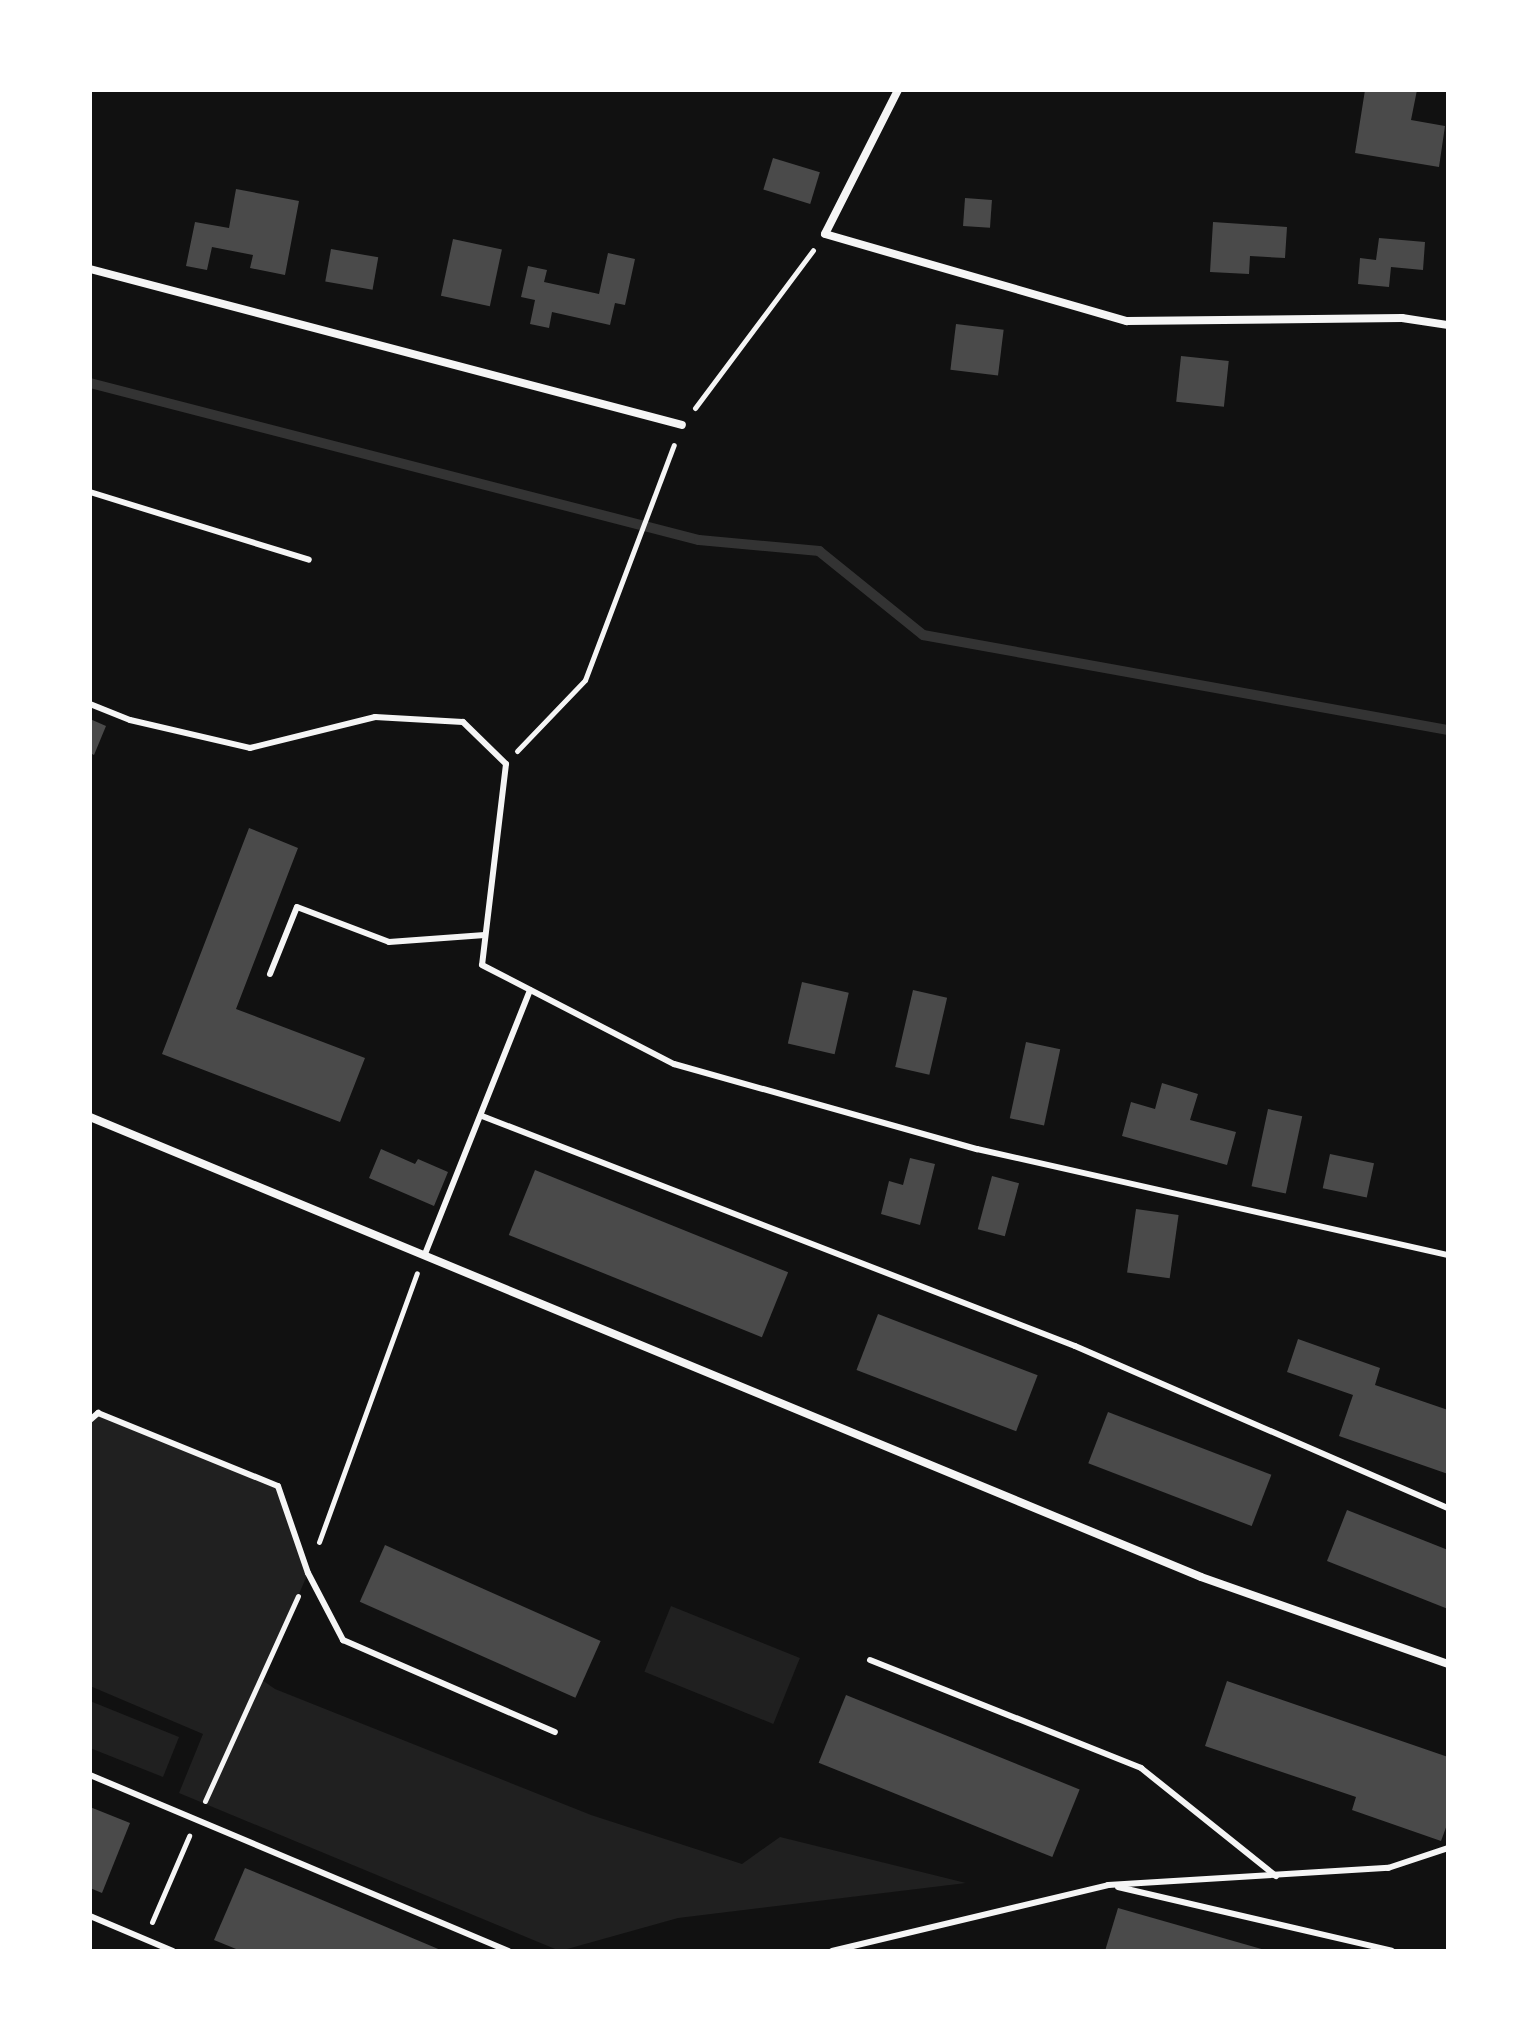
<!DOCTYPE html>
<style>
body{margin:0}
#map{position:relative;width:1538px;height:2041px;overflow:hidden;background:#111;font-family:"Golos Text",sans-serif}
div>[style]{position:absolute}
.green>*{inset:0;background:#202020;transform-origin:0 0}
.stream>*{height:10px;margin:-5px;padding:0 5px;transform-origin:5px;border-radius:5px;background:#333}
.building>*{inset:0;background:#4a4a4a;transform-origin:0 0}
.path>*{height:5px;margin:-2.5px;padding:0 2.5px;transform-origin:2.5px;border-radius:2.5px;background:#f5f5f5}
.service>*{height:6px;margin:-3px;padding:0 3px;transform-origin:3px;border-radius:3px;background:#f5f5f5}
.minor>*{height:8px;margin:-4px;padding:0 4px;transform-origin:4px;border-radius:4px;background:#f5f5f5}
span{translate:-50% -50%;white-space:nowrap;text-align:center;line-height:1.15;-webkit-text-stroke:8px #fff;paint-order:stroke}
.frame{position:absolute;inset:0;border:92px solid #fff;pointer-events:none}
</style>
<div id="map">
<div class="green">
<div style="clip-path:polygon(98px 1413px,278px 1486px,308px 1573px,262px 1680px,275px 1689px,591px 1815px,742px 1864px,780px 1837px,966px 1883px,678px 1918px,560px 1951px,179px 1793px,203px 1734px,90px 1686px,90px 1424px)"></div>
<div style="left:671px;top:1606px;width:139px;height:71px;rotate:22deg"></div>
<div style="clip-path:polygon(90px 1701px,179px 1737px,163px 1777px,90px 1748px)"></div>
</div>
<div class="stream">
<div style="left:90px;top:383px;width:629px;rotate:14.46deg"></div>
<div style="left:699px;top:540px;width:121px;rotate:5.2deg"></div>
<div style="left:819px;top:551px;width:134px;rotate:38.9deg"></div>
<div style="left:923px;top:635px;width:534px;rotate:10.26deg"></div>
</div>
<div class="building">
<div style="clip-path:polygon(1365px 90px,1417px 90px,1411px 120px,1445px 126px,1439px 167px,1355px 153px)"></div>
<div style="left:773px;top:158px;width:49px;height:33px;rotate:17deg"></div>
<div style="clip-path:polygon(236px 189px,299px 201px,285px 275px,250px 268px,253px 255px,212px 247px,207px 270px,186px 266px,195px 222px,229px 228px)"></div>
<div style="left:965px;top:198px;width:27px;height:28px;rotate:4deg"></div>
<div style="clip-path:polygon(1213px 222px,1287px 227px,1285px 258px,1250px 256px,1249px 274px,1210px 272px)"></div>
<div style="clip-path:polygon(1379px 238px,1425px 242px,1423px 270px,1391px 267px,1389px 287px,1358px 284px,1360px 258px,1376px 260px)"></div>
<div style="left:453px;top:239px;width:50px;height:58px;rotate:12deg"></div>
<div style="left:331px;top:249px;width:48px;height:33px;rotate:10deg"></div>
<div style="clip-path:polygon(608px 253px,635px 259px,625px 305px,615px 303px,610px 325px,552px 312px,549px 328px,530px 324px,535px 300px,521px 297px,528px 266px,547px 270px,544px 282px,599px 294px)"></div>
<div style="left:956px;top:324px;width:48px;height:46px;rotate:7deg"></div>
<div style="left:1181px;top:356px;width:48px;height:46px;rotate:6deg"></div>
<div style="clip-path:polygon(90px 719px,106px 726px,94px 755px,90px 753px)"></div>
<div style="clip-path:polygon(249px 828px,298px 848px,236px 1009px,365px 1058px,340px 1122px,162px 1054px)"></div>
<div style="left:802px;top:982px;width:48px;height:63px;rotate:13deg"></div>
<div style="left:913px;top:990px;width:35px;height:79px;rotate:13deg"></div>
<div style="left:1026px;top:1042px;width:35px;height:78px;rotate:12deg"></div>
<div style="clip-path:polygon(1162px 1083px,1198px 1094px,1190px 1120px,1236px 1132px,1227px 1165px,1122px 1136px,1131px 1102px,1155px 1109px)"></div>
<div style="left:1268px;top:1109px;width:35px;height:79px;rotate:12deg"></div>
<div style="clip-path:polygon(381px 1149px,415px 1164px,418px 1159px,448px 1172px,434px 1206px,369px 1178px)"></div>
<div style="left:1330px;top:1154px;width:45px;height:35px;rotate:12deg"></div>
<div style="clip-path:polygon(910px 1158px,935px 1164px,920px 1225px,881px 1214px,889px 1181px,903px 1185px)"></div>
<div style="left:535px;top:1170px;width:273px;height:70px;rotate:22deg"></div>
<div style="left:992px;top:1176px;width:28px;height:55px;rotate:15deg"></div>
<div style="left:1136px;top:1209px;width:43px;height:64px;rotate:8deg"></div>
<div style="left:878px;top:1314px;width:171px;height:60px;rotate:21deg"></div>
<div style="clip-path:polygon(1298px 1339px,1380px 1368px,1375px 1385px,1448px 1410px,1448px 1474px,1339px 1436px,1353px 1395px,1287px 1372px)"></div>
<div style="left:1108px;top:1412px;width:175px;height:55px;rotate:21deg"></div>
<div style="clip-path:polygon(1347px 1510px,1448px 1550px,1448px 1609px,1327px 1561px)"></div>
<div style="left:385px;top:1545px;width:236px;height:62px;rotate:24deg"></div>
<div style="clip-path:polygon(1227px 1681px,1448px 1757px,1448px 1822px,1441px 1841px,1352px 1810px,1356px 1797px,1205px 1746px)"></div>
<div style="left:846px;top:1695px;width:252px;height:73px;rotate:22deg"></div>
<div style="clip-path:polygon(90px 1807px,130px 1823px,102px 1893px,90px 1888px)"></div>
<div style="clip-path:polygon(245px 1868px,308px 1894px,443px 1951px,241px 1951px,214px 1940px)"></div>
<div style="clip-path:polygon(1118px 1908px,1265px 1950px,1265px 1951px,1105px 1951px)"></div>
</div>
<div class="path">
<div style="left:695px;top:408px;width:197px;rotate:-53.2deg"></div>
<div style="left:517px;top:751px;width:98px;rotate:-46.2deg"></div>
<div style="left:585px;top:680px;width:251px;rotate:-69.3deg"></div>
<div style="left:319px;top:1542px;width:286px;rotate:-70deg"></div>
<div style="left:205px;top:1801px;width:225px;rotate:-65.6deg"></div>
<div style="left:152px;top:1922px;width:94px;rotate:-66.7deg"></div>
</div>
<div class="service">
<div style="left:90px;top:492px;width:229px;rotate:17.2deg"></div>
<div style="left:90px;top:704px;width:43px;rotate:21.8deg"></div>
<div style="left:130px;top:720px;width:123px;rotate:13.1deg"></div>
<div style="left:250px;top:748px;width:129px;rotate:-13.9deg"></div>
<div style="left:375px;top:717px;width:88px;rotate:3.3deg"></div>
<div style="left:463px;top:722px;width:60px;rotate:44.3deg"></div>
<div style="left:506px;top:764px;width:202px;rotate:96.8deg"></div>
<div style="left:482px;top:965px;width:216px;rotate:27.3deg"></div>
<div style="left:674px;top:1064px;width:315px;rotate:15.7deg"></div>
<div style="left:977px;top:1149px;width:483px;rotate:12.7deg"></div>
<div style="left:270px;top:974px;width:72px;rotate:-68.1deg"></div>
<div style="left:297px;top:907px;width:98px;rotate:20.8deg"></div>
<div style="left:389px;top:942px;width:96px;rotate:-4.2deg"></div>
<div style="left:482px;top:1116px;width:636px;rotate:21.2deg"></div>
<div style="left:1075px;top:1346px;width:407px;rotate:23.5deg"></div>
<div style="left:425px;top:1254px;width:284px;rotate:-68.3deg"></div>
<div style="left:90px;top:1420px;width:11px;rotate:-41deg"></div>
<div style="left:98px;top:1413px;width:194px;rotate:22.1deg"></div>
<div style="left:278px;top:1486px;width:92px;rotate:71deg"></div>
<div style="left:308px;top:1573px;width:76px;rotate:62.4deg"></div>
<div style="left:343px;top:1640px;width:231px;rotate:23.5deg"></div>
<div style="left:870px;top:1660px;width:292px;rotate:21.7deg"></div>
<div style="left:1141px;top:1768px;width:173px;rotate:38.7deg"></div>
<div style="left:90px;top:1775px;width:454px;rotate:22.8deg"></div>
<div style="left:1118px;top:1887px;width:281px;rotate:13.1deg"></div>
<div style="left:90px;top:1916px;width:90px;rotate:22.9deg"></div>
<div style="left:832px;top:1951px;width:284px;rotate:-13.4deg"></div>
<div style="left:1108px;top:1885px;width:281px;rotate:-3.5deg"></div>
<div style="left:1388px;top:1868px;width:63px;rotate:-18.4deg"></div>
</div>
<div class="minor">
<div style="left:898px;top:90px;width:161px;rotate:116.9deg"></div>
<div style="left:825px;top:234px;width:314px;rotate:16.1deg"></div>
<div style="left:1127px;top:321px;width:275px;rotate:-0.6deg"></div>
<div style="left:1402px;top:318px;width:47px;rotate:8.7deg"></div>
<div style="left:90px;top:269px;width:612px;rotate:14.76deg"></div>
<div style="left:90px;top:1117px;width:1202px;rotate:22.49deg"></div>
<div style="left:1201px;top:1577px;width:262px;rotate:19.4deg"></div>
</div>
<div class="frame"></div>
</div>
